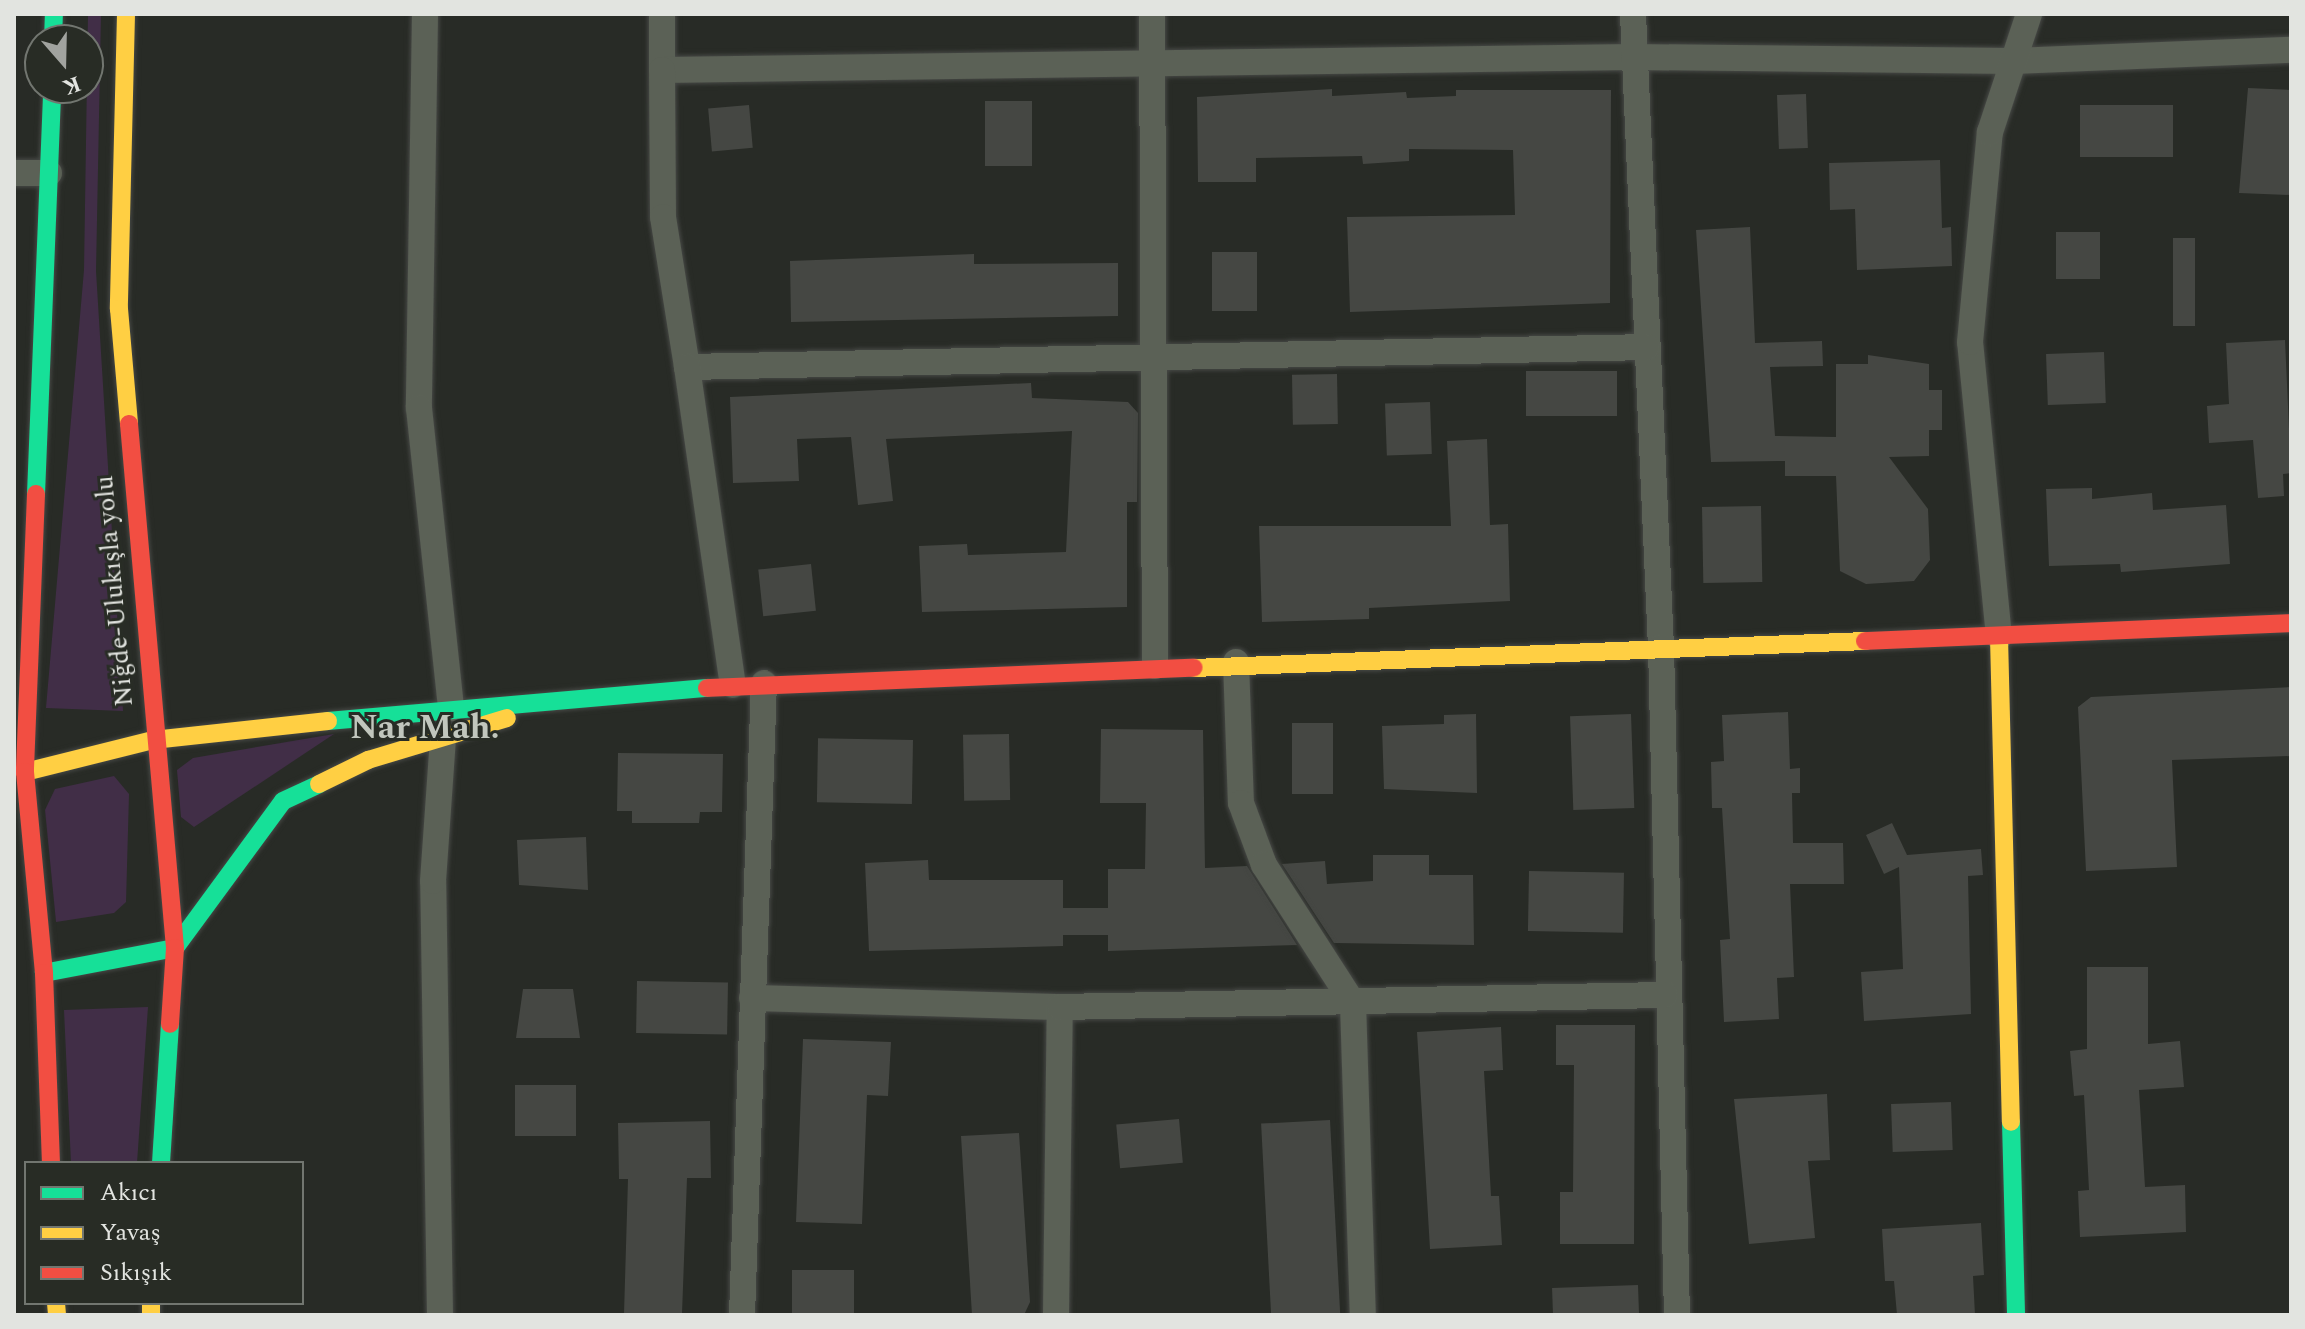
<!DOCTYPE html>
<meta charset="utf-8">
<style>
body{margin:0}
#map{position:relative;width:2305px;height:1329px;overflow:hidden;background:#282b26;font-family:Spectral,serif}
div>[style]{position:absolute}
.green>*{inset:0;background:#412e47}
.building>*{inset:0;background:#454743;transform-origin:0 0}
.roads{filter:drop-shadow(0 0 2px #464845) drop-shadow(0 0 2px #464845)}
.street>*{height:26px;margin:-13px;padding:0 13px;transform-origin:13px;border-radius:13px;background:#5b6156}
.fast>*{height:18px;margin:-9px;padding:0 9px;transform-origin:9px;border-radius:9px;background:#16e098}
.slow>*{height:18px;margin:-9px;padding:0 9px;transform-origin:9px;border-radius:9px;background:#ffcf43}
.jam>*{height:18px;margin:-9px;padding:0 9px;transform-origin:9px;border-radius:9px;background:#f24e42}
span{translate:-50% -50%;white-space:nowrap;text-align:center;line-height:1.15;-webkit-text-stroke:6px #282c25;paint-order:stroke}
.street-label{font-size:26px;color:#e2e4e0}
.district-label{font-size:34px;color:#c1c6bd;font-weight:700}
.frame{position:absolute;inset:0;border:16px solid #e2e4e0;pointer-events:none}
.legend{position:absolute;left:24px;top:1161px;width:280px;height:144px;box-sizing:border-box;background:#282c25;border:2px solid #727670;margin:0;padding:10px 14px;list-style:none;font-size:24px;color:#e2e4e0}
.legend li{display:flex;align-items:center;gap:16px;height:40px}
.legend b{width:40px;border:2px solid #727670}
.north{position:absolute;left:24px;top:24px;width:80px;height:80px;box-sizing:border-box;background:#282c25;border:2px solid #727670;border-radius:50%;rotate:160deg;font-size:22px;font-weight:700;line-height:32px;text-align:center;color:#e2e4e0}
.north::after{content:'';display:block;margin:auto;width:28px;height:36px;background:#a1a39f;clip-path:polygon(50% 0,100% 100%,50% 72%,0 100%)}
</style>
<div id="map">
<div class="green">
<div style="clip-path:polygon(88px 14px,101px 14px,96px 271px,123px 711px,46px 708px,84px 270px)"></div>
<div style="clip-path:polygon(334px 734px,194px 827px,181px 817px,177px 770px,193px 758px)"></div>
<div style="clip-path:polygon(114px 776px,129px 794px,126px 902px,114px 913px,56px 922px,45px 810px,55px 789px)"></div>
<div style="clip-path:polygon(148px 1007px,137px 1163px,71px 1163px,64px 1010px)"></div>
</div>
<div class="building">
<div style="clip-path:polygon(2248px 88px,2291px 90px,2291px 195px,2239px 193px)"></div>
<div style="clip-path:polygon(1332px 89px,1332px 96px,1406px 92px,1407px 98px,1456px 96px,1456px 90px,1611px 90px,1610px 303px,1350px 312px,1347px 217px,1515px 215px,1513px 150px,1409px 149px,1409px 161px,1363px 164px,1362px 156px,1256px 158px,1256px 182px,1198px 182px,1197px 97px)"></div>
<div style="left:1806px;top:94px;width:54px;height:29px;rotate:88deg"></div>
<div style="left:985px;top:101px;width:47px;height:65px"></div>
<div style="left:749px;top:105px;width:43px;height:41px;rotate:85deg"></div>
<div style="left:2080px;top:105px;width:93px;height:52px"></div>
<div style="clip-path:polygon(1940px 160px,1942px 228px,1951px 227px,1952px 266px,1857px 270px,1855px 209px,1830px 210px,1829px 163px)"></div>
<div style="clip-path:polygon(1750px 227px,1755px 343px,1822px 341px,1823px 366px,1770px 367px,1775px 436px,1836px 437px,1836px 364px,1868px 364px,1868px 355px,1929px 364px,1929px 390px,1942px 390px,1942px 430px,1929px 430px,1929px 456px,1889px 457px,1928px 509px,1930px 560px,1914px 581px,1866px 584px,1840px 571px,1836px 476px,1785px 476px,1785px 461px,1711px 462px,1696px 230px)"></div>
<div style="left:2056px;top:232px;width:44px;height:47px"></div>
<div style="left:2173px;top:238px;width:22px;height:88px"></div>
<div style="left:1212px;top:252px;width:45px;height:59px"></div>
<div style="clip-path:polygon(974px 254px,974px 264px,1118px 263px,1118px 316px,791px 322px,790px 261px)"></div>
<div style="clip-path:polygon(2285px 340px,2291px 473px,2283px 474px,2284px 496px,2258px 498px,2253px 440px,2209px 443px,2207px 406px,2229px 404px,2226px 343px)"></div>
<div style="left:2104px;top:352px;width:51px;height:58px;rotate:88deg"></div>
<div style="left:1617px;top:371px;width:45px;height:91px;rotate:90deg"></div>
<div style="left:1337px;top:374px;width:50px;height:45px;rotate:89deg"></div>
<div style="clip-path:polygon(1031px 383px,1032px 398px,1128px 402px,1138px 413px,1137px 502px,1127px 502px,1127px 607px,922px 612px,919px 546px,967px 544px,968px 555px,1066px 552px,1072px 431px,886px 439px,893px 501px,858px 505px,851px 437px,797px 439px,799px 481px,733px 483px,730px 397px)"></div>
<div style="left:1430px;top:402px;width:52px;height:45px;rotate:88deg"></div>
<div style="clip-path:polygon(1487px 439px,1490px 525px,1508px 524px,1510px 601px,1369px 608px,1369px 619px,1262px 622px,1259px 526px,1451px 526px,1447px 441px)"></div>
<div style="clip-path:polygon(2092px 488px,2092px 499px,2152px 493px,2153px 510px,2226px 505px,2230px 564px,2121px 572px,2120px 564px,2049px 566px,2046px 489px)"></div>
<div style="left:1761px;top:506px;width:76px;height:59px;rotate:89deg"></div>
<div style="left:811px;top:564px;width:47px;height:53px;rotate:84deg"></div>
<div style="clip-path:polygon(2291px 687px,2291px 756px,2172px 760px,2177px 867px,2086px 871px,2078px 707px,2091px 697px)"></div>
<div style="clip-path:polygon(1788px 712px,1790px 769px,1800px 768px,1800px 793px,1792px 793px,1793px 843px,1843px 843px,1844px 884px,1790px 884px,1794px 977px,1777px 978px,1779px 1019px,1724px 1022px,1720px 940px,1730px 939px,1727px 891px,1722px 808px,1712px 808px,1711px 762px,1724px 761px,1722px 715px)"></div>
<div style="clip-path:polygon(1476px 714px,1477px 793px,1384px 789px,1382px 726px,1444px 724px,1444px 715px)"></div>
<div style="left:1631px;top:714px;width:94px;height:61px;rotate:88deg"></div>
<div style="left:1292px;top:723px;width:41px;height:71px"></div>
<div style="clip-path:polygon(1101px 729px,1203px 730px,1205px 868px,1247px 866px,1297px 945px,1108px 951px,1108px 935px,1063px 935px,1063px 946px,869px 951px,865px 863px,928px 860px,929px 880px,1063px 880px,1063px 908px,1108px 908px,1108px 869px,1145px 869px,1146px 803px,1100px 803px)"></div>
<div style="left:1009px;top:734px;width:66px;height:46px;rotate:89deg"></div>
<div style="left:913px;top:740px;width:64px;height:95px;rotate:91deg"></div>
<div style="clip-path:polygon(618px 753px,723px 754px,722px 812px,700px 812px,699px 823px,632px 823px,632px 811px,617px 811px)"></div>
<div style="clip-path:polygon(1892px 823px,1907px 855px,1981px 849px,1983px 875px,1968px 876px,1971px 1014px,1864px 1021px,1861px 972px,1903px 969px,1899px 867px,1884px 874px,1866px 835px)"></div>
<div style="clip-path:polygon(586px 837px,588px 890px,519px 885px,517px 840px)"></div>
<div style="clip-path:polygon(1373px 855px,1429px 855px,1429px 875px,1473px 875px,1474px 945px,1334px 943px,1282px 864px,1325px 861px,1327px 884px,1373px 881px)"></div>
<div style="left:1529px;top:871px;width:95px;height:60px;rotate:1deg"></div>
<div style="clip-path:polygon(2087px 967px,2148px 967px,2148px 1044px,2180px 1041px,2184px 1087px,2139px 1090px,2145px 1187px,2185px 1185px,2186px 1232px,2080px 1237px,2078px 1191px,2089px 1190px,2084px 1095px,2074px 1096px,2070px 1051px,2087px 1049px)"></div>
<div style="left:637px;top:981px;width:91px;height:52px;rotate:1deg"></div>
<div style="clip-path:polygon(523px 989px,573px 989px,580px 1038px,516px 1038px)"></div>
<div style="clip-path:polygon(1556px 1025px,1635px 1025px,1634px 1244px,1560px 1244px,1560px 1192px,1573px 1192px,1574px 1065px,1556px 1065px)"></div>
<div style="clip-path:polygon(1501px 1027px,1503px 1070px,1484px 1071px,1491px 1196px,1499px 1196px,1502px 1245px,1430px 1249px,1417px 1032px)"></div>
<div style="clip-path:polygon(803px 1039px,891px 1042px,888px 1096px,867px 1095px,862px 1224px,796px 1222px)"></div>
<div style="left:515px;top:1085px;width:61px;height:51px"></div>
<div style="clip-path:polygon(1827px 1094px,1830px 1160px,1808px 1161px,1815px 1238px,1749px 1244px,1734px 1099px)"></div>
<div style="left:1951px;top:1102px;width:48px;height:60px;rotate:88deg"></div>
<div style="left:1179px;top:1119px;width:44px;height:63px;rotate:85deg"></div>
<div style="left:1330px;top:1120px;width:195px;height:69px;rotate:87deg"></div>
<div style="clip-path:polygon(710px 1121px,711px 1178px,687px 1178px,682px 1314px,624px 1314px,628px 1179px,619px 1179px,618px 1123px)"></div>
<div style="clip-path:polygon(1019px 1133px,1030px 1302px,1024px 1315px,972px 1315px,961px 1136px)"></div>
<div style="clip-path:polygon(1981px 1223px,1984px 1275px,1973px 1276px,1975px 1315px,1897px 1315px,1894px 1281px,1885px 1281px,1882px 1229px)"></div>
<div style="left:854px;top:1270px;width:45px;height:62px;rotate:90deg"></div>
<div style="left:1638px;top:1285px;width:30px;height:86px;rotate:88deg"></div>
</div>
<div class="roads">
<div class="street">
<div style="left:425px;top:14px;width:394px;rotate:90.9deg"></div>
<div style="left:419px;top:408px;width:302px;rotate:83.9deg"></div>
<div style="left:662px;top:14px;width:56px;rotate:90deg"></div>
<div style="left:662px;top:70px;width:972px;rotate:-0.77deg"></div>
<div style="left:1634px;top:57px;width:380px;rotate:0.6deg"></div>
<div style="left:2014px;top:61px;width:277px;rotate:-2.3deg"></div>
<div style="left:1152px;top:14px;width:652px;rotate:89.74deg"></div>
<div style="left:1633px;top:14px;width:634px;rotate:87.47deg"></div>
<div style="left:1661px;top:647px;width:668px;rotate:88.63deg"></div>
<div style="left:662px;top:70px;width:147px;rotate:89.6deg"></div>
<div style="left:663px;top:217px;width:152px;rotate:80.9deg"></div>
<div style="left:687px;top:367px;width:960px;rotate:-1.19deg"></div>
<div style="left:14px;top:173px;width:35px"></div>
<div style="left:687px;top:367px;width:321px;rotate:81.8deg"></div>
<div style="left:1999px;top:637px;width:296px;rotate:-95.6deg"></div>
<div style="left:1970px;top:342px;width:211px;rotate:-84.6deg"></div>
<div style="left:1990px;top:132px;width:124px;rotate:-71.7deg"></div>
<div style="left:1236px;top:662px;width:141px;rotate:88deg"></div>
<div style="left:1241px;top:803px;width:66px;rotate:69.6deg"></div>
<div style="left:1264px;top:865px;width:164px;rotate:57.2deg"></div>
<div style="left:1353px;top:1003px;width:312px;rotate:88.2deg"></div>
<div style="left:752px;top:998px;width:308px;rotate:1.7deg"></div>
<div style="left:440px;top:1315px;width:434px;rotate:-90.9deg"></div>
<div style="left:433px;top:881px;width:144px;rotate:-86deg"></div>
<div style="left:742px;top:1315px;width:632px;rotate:-88.01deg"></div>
<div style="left:1056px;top:1315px;width:308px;rotate:-89.3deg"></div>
<div style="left:1060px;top:1007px;width:605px;rotate:-1.14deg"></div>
</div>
<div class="fast">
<div style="left:53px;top:40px;width:26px;rotate:-88deg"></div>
<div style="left:36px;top:494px;width:406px;rotate:-87.7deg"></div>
<div style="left:328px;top:721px;width:380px;rotate:-5deg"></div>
<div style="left:44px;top:973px;width:133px;rotate:-10.8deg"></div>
<div style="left:175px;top:948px;width:182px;rotate:-53.7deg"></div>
<div style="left:283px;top:801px;width:40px;rotate:-25deg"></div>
<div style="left:2011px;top:1122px;width:193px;rotate:88.5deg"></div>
<div style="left:161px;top:1163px;width:139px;rotate:-86.3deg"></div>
</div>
<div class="slow">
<div style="left:126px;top:14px;width:295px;rotate:91.4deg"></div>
<div style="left:119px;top:309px;width:115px;rotate:85deg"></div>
<div style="left:1999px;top:637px;width:485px;rotate:88.6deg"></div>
<div style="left:1194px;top:668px;width:672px;rotate:-2.3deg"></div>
<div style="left:25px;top:772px;width:132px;rotate:-14deg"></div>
<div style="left:153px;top:740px;width:176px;rotate:-6.2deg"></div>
<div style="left:319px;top:784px;width:55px;rotate:-26.1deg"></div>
<div style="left:368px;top:760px;width:145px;rotate:-16.8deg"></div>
<div style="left:56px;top:1303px;width:12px;rotate:85deg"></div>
<div style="left:151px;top:1303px;width:12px;rotate:90deg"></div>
</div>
<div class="jam">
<div style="left:129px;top:424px;width:526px;rotate:84.98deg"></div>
<div style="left:175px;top:948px;width:76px;rotate:93.8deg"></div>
<div style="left:36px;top:494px;width:278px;rotate:92.3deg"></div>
<div style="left:25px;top:772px;width:202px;rotate:84.6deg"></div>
<div style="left:44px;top:973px;width:190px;rotate:87.9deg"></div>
<div style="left:1865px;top:641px;width:426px;rotate:-2.4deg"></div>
<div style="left:707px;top:688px;width:487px;rotate:-2.4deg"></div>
</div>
</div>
<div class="street-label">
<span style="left:115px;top:591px;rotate:-95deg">Niğde-Ulukışla yolu</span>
</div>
<div class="district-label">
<span style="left:425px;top:729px">Nar Mah.</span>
</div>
<div class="frame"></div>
<ul class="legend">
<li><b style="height:10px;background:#16e098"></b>Akıcı</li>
<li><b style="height:10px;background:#ffcf43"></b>Yavaş</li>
<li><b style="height:10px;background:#f24e42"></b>Sıkışık</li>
</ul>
<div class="north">K</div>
</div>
